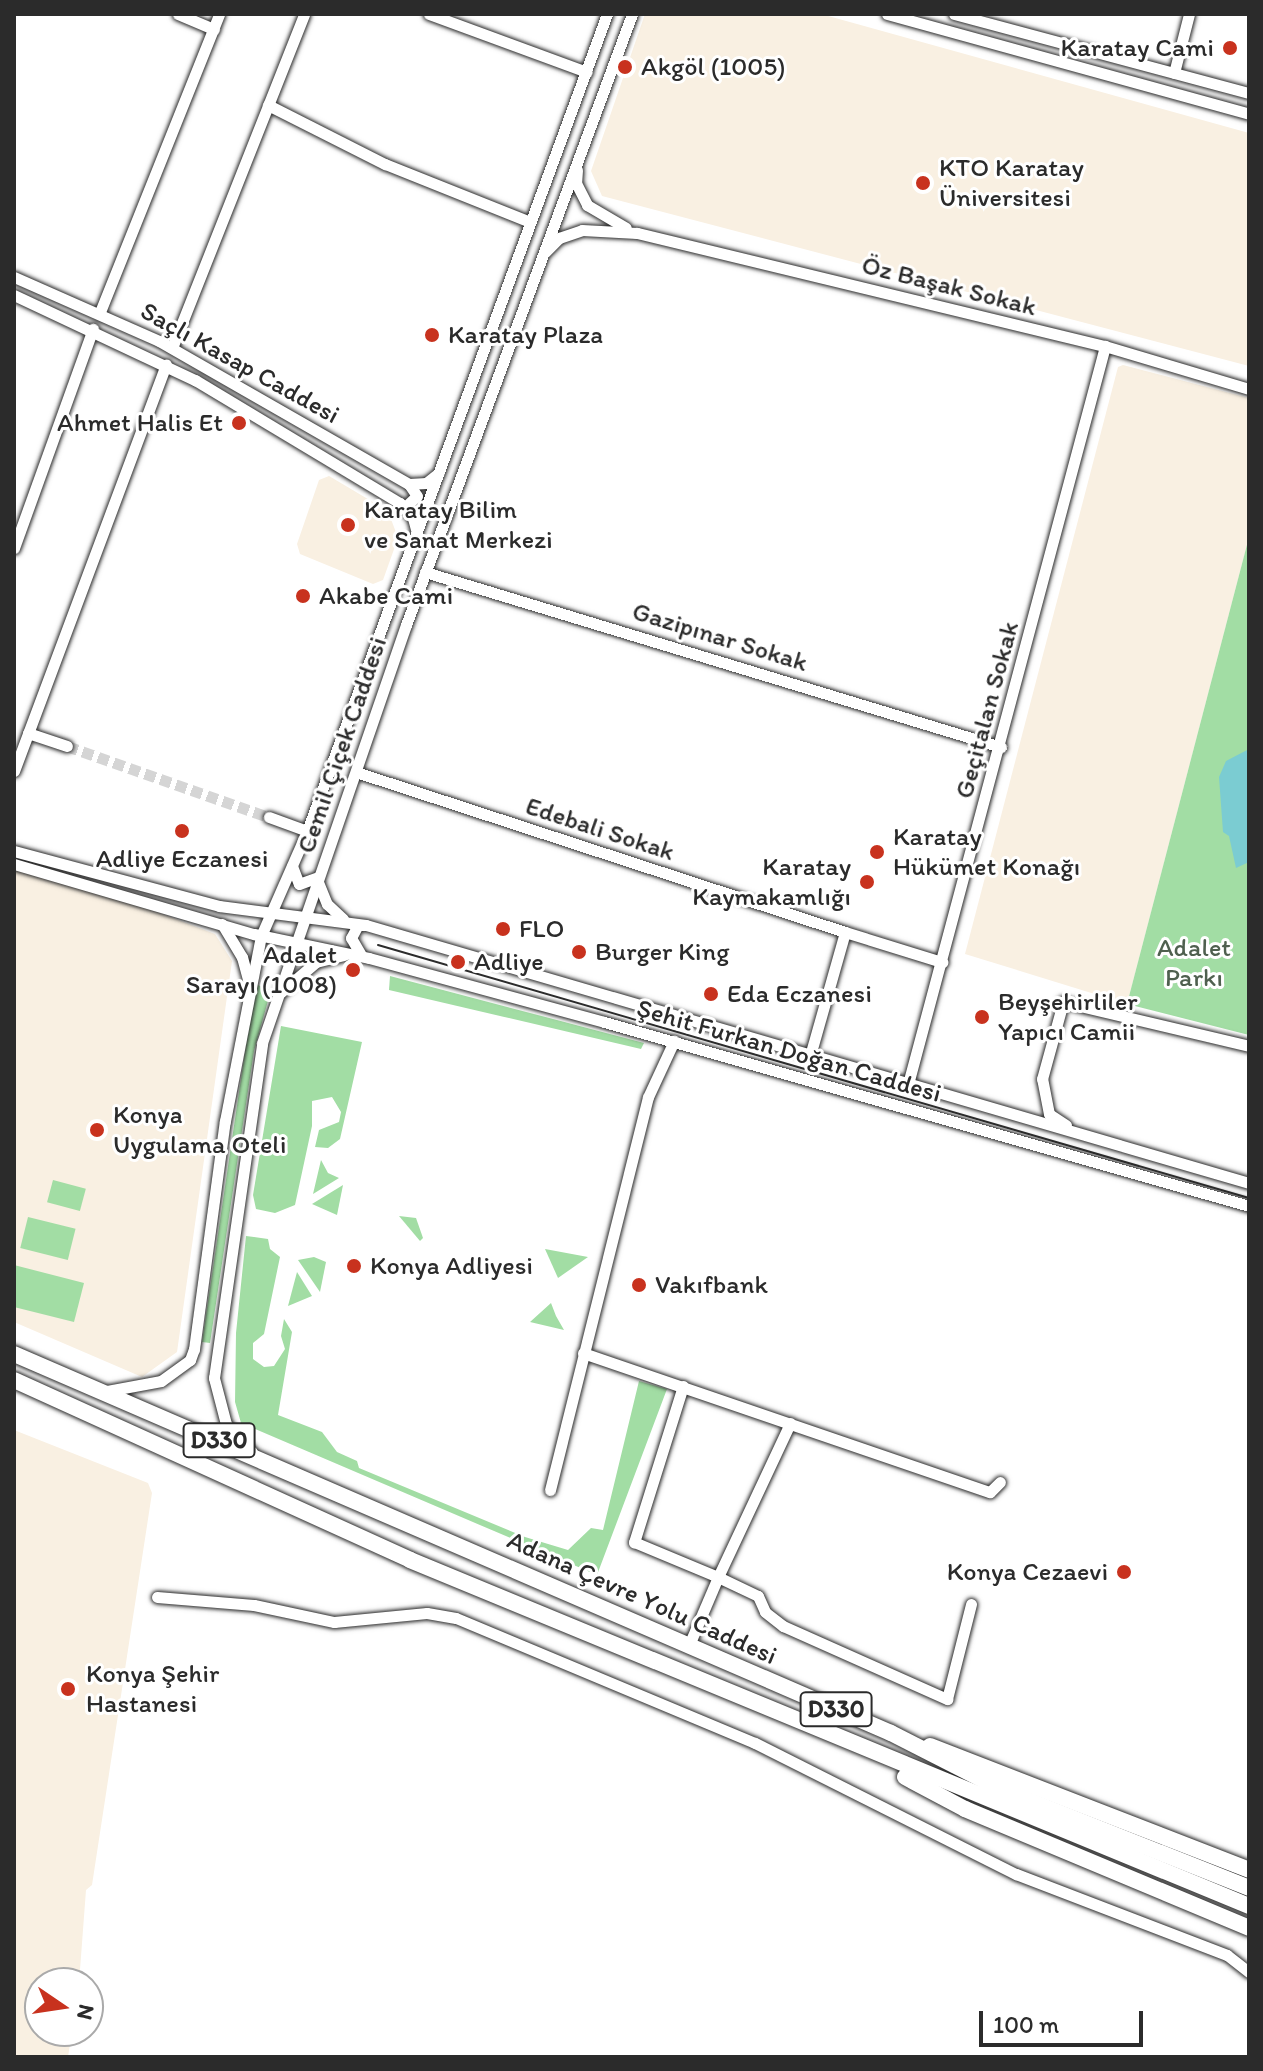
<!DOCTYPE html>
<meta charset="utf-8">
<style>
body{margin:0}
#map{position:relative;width:1263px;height:2071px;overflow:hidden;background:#fff;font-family:Itim,sans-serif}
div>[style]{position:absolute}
.built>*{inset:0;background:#f9f0e2}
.green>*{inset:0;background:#a2dda4;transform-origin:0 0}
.water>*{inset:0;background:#7bccd2}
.minor-tunnel>*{height:11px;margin-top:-5.5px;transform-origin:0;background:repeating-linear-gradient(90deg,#d5d5d5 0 11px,transparent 0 16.5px)}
.roads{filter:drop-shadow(0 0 2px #2b2b2b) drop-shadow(0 0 2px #2b2b2b)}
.minor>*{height:11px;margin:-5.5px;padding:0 5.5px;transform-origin:5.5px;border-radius:5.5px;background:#fff}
.highway>*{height:16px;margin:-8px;padding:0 8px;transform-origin:8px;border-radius:8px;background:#fff}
.tram>*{height:2px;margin:-1px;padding:0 1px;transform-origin:1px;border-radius:1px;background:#2b2b2b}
.dots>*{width:22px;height:22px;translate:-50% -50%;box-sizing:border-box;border:4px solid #fff;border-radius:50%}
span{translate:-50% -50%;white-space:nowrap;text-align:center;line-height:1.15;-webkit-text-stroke:6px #fff;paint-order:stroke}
.shield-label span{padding:2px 6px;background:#fff;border:2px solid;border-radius:6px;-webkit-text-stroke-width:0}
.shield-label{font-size:24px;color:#2b2b2b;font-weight:700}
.poi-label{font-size:26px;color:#2b2b2b}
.right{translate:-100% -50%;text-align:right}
.left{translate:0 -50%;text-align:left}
.street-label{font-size:26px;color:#2b2b2b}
.park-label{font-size:26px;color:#4f604f}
.frame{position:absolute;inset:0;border:16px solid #2b2b2b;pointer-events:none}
.north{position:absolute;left:24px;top:1967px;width:80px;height:80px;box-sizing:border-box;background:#fff;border:2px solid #aaa;border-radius:50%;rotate:103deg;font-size:22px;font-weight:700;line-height:32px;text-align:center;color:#2b2b2b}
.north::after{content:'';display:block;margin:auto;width:28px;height:36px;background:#c8321e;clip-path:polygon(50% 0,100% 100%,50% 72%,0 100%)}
.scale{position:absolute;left:979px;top:2011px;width:164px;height:36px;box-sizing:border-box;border:4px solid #2b2b2b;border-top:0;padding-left:10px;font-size:24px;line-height:28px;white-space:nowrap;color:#2b2b2b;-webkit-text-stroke:6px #fff;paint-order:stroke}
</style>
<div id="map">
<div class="built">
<div style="clip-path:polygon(645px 14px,821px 14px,1249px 133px,1249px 366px,602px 196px,591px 171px)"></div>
<div style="clip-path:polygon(1123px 365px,1249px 398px,1249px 537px,1127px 1004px,965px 954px,1118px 367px)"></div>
<div style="clip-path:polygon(329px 476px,388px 511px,398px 538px,383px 580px,373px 584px,300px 554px,297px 544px,319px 480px)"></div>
<div style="clip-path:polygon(14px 870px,105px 892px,215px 934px,232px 961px,177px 1352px,142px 1377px,14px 1322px)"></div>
<div style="clip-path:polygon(14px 1430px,148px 1483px,152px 1493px,92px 1885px,86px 1890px,79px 1983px,40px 1983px,40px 2031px,72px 2031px,68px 2057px,14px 2057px)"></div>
</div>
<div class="green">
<div style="clip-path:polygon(1249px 537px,1249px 1035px,1127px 1004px)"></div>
<div style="clip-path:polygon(390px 976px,644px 1043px,641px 1049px,389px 990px)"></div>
<div style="clip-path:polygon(255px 984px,271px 990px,254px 1051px,210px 1343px,202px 1342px)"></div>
<div style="clip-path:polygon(281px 1026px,362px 1042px,340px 1139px,328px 1148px,315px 1147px,319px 1130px,339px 1122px,341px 1112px,332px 1097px,312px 1101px,312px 1126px,295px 1205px,275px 1213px,256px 1209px,253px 1195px)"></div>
<div style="clip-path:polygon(321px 1160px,328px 1173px,339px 1178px,313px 1194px)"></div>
<div style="left:53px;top:1180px;width:34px;height:23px;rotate:15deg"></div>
<div style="clip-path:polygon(343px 1185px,337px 1215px,312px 1204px)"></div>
<div style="clip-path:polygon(399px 1216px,416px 1218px,423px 1238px,420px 1241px)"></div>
<div style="left:28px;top:1217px;width:49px;height:32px;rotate:14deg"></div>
<div style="clip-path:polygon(246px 1236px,268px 1239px,270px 1249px,280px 1257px,264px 1334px,253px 1343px,253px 1359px,264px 1367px,274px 1366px,285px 1349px,281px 1336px,284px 1319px,292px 1332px,278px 1415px,322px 1432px,337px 1452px,357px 1461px,359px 1468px,525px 1537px,568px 1550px,591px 1528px,603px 1530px,639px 1381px,667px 1389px,597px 1575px,241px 1423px,235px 1402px,236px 1333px)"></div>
<div style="clip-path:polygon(545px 1249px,588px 1257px,558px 1278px)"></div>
<div style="clip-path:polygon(314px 1257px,326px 1262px,320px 1292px,298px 1260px)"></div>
<div style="clip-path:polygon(14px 1265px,84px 1283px,74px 1322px,14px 1307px)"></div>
<div style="clip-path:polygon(297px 1272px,312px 1296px,288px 1306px)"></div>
<div style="clip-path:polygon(551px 1303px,556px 1316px,564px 1330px,530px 1322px)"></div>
</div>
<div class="water">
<div style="clip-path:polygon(1249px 749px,1249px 862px,1236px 868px,1229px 836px,1223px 832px,1219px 777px,1226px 761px)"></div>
</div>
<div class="minor-tunnel">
<div style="left:67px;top:746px;width:214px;rotate:19.4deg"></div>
</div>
<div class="roads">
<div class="minor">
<div style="left:178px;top:14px;width:39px;rotate:23deg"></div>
<div style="left:429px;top:14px;width:168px;rotate:20.2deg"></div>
<div style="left:887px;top:14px;width:376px;rotate:15.4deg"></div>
<div style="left:954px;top:14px;width:305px;rotate:15deg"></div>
<div style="left:1174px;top:73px;width:61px;rotate:-75.7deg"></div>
<div style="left:268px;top:105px;width:131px;rotate:26.8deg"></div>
<div style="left:385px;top:164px;width:156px;rotate:21.8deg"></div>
<div style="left:577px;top:170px;width:13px;rotate:94deg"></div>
<div style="left:576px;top:183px;width:25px;rotate:63deg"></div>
<div style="left:587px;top:205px;width:45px;rotate:30.5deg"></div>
<div style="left:545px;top:252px;width:20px;rotate:-45deg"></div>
<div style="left:559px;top:238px;width:24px;rotate:-19deg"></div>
<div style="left:582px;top:230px;width:55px;rotate:3.1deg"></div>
<div style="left:637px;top:233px;width:481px;rotate:13.6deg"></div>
<div style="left:1105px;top:346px;width:150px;rotate:16.6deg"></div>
<div style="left:14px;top:277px;width:158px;rotate:23.8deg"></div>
<div style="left:159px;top:341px;width:288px;rotate:29.8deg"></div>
<div style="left:409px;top:484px;width:17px;rotate:-3deg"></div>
<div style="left:426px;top:483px;width:16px;rotate:-38deg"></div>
<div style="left:14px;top:295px;width:200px;rotate:25.2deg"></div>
<div style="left:195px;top:380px;width:239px;rotate:31deg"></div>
<div style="left:400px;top:503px;width:20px;rotate:49deg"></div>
<div style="left:413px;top:518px;width:16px;rotate:75deg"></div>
<div style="left:100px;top:312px;width:321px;rotate:-68.2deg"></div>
<div style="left:172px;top:348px;width:359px;rotate:-68.4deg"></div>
<div style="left:405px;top:507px;width:16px;rotate:-43deg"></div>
<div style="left:417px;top:496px;width:14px;rotate:-124deg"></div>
<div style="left:14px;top:548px;width:233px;rotate:-70.2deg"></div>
<div style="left:425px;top:572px;width:602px;rotate:16.9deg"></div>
<div style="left:28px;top:733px;width:41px;rotate:18.4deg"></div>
<div style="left:14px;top:771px;width:434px;rotate:-69.5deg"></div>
<div style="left:356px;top:772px;width:515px;rotate:18.12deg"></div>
<div style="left:845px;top:932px;width:129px;rotate:105.8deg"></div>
<div style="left:269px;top:817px;width:40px;rotate:20.2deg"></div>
<div style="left:14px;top:851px;width:212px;rotate:15deg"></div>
<div style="left:219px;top:906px;width:148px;rotate:7.4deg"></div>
<div style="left:366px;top:925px;width:920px;rotate:16.29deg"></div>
<div style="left:14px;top:864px;width:250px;rotate:16.3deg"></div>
<div style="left:254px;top:934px;width:117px;rotate:11.8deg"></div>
<div style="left:369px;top:958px;width:244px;rotate:15.2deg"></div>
<div style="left:604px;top:1022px;width:671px;rotate:15.92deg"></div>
<div style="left:292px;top:866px;width:19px;rotate:69deg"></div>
<div style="left:299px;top:884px;width:20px;rotate:-20deg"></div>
<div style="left:318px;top:882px;width:24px;rotate:68deg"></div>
<div style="left:327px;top:904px;width:22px;rotate:43deg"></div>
<div style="left:222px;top:924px;width:39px;rotate:59deg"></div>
<div style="left:242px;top:957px;width:24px;rotate:75deg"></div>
<div style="left:845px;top:932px;width:102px;rotate:17.2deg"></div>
<div style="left:361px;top:955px;width:20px;rotate:-120deg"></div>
<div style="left:351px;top:938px;width:15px;rotate:-62deg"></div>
<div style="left:358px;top:925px;width:7px"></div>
<div style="left:281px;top:992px;width:46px;rotate:-40.6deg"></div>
<div style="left:316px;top:962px;width:29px;rotate:-14deg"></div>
<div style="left:908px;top:1084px;width:764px;rotate:-75.05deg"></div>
<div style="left:1066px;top:1125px;width:20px;rotate:-147deg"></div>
<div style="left:1049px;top:1114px;width:36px;rotate:-101deg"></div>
<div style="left:1042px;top:1079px;width:80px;rotate:-74.7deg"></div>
<div style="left:1063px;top:1002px;width:191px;rotate:13.3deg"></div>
<div style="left:583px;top:1353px;width:430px;rotate:18.9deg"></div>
<div style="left:990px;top:1492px;width:14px;rotate:-45deg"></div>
<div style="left:683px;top:1386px;width:164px;rotate:107.4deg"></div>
<div style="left:634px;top:1542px;width:91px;rotate:22.6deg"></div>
<div style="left:718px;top:1577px;width:170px;rotate:-64.9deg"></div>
<div style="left:107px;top:1391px;width:55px;rotate:-10.5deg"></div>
<div style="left:161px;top:1381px;width:36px;rotate:-36deg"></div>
<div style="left:190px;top:1360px;width:12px;rotate:-70deg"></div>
<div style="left:194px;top:1349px;width:230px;rotate:-82.3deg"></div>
<div style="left:225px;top:1121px;width:188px;rotate:-79deg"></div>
<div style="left:261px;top:936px;width:115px;rotate:-66.3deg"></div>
<div style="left:307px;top:831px;width:870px;rotate:-69.84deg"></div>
<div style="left:252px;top:1452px;width:38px;rotate:-133deg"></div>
<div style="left:226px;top:1424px;width:48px;rotate:-104.6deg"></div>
<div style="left:214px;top:1378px;width:338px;rotate:-81.8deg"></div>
<div style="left:262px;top:1043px;width:442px;rotate:-71deg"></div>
<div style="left:406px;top:625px;width:651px;rotate:-69.7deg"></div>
<div style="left:550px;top:1490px;width:405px;rotate:-76deg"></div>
<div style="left:648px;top:1097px;width:62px;rotate:-65.1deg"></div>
<div style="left:157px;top:1597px;width:97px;rotate:4.7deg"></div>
<div style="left:254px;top:1605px;width:82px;rotate:12deg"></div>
<div style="left:334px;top:1622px;width:93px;rotate:-5.5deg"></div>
<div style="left:427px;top:1613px;width:29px;rotate:10deg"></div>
<div style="left:456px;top:1618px;width:324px;rotate:22.7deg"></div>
<div style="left:755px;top:1743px;width:292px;rotate:26.7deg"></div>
<div style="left:1016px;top:1874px;width:226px;rotate:21deg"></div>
<div style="left:1227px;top:1955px;width:28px;rotate:38deg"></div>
<div style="left:689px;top:1645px;width:74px;rotate:-66.9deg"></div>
<div style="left:718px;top:1577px;width:44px;rotate:25.4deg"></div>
<div style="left:758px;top:1596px;width:17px;rotate:66deg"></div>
<div style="left:765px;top:1612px;width:23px;rotate:38deg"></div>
<div style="left:783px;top:1626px;width:180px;rotate:24deg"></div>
<div style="left:947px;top:1699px;width:98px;rotate:-75.8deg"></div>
</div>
<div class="highway">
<div style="left:14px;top:1354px;width:955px;rotate:23.37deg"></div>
<div style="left:891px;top:1733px;width:130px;rotate:27deg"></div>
<div style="left:1007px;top:1792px;width:260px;rotate:21.6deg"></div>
<div style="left:14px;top:1380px;width:435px;rotate:24.4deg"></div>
<div style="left:410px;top:1560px;width:908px;rotate:22.41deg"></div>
<div style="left:930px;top:1746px;width:342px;rotate:21.2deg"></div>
<div style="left:905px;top:1777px;width:68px;rotate:28.1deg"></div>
<div style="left:965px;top:1809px;width:308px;rotate:22.7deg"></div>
</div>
</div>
<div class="tram">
<div style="left:378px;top:945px;width:907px;rotate:16.2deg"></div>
</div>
<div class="dots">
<div style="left:1230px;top:48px;background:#c8321e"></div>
<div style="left:625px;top:67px;background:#c8321e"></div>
<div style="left:923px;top:183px;background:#c8321e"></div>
<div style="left:432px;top:335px;background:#c8321e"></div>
<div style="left:239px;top:423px;background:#c8321e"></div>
<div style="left:348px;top:525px;background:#c8321e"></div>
<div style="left:303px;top:596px;background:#c8321e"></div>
<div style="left:182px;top:831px;background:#c8321e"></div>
<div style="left:877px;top:852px;background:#c8321e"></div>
<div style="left:867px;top:882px;background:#c8321e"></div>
<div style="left:503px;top:929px;background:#c8321e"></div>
<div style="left:579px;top:952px;background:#c8321e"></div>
<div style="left:458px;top:962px;background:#c8321e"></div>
<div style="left:353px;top:970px;background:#c8321e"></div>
<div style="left:711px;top:994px;background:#c8321e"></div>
<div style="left:982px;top:1017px;background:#c8321e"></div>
<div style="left:97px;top:1130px;background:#c8321e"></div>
<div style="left:354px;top:1266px;background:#c8321e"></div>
<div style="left:639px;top:1285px;background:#c8321e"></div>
<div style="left:1124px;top:1572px;background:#c8321e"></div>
<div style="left:68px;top:1689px;background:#c8321e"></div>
</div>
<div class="shield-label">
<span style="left:219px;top:1440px">D330</span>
<span style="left:836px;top:1709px">D330</span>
</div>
<div class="poi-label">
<span class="right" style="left:1214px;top:48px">Karatay Cami</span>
<span class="left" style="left:641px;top:67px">Akgöl (1005)</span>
<span class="left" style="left:939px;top:183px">KTO Karatay<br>Üniversitesi</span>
<span class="left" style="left:448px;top:335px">Karatay Plaza</span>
<span class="right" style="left:223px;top:423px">Ahmet Halis Et</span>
<span class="left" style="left:364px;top:525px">Karatay Bilim<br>ve Sanat Merkezi</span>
<span class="left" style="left:319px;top:596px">Akabe Cami</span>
<span class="left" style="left:893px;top:852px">Karatay<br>Hükümet Konağı</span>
<span style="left:182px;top:859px">Adliye Eczanesi</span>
<span class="right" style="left:851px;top:882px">Karatay<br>Kaymakamlığı</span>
<span class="left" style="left:519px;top:929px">FLO</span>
<span class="left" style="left:595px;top:952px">Burger King</span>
<span class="right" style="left:337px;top:970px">Adalet<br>Sarayı (1008)</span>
<span class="left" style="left:474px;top:962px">Adliye</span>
<span class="left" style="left:727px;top:994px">Eda Eczanesi</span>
<span class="left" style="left:998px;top:1017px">Beyşehirliler<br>Yapıcı Camii</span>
<span class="left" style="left:113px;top:1130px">Konya<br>Uygulama Oteli</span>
<span class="left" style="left:370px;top:1266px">Konya Adliyesi</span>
<span class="left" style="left:655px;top:1285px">Vakıfbank</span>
<span class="right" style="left:1108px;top:1572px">Konya Cezaevi</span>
<span class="left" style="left:86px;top:1689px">Konya Şehir<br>Hastanesi</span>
</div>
<div class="street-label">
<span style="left:949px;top:286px;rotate:14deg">Öz Başak Sokak</span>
<span style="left:240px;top:363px;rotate:29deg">Saçlı Kasap Caddesi</span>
<span style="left:720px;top:637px;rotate:17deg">Gazipınar Sokak</span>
<span style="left:987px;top:710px;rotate:-75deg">Geçitalan Sokak</span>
<span style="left:342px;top:745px;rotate:-71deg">Cemil Çiçek Caddesi</span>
<span style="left:600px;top:829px;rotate:18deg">Edebali Sokak</span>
<span style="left:789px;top:1051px;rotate:16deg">Şehit Furkan Doğan Caddesi</span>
<span style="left:642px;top:1598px;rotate:24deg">Adana Çevre Yolu Caddesi</span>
</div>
<div class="park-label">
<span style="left:1194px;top:963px">Adalet<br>Parkı</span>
</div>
<div class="frame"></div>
<div class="north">N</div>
<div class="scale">100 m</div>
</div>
